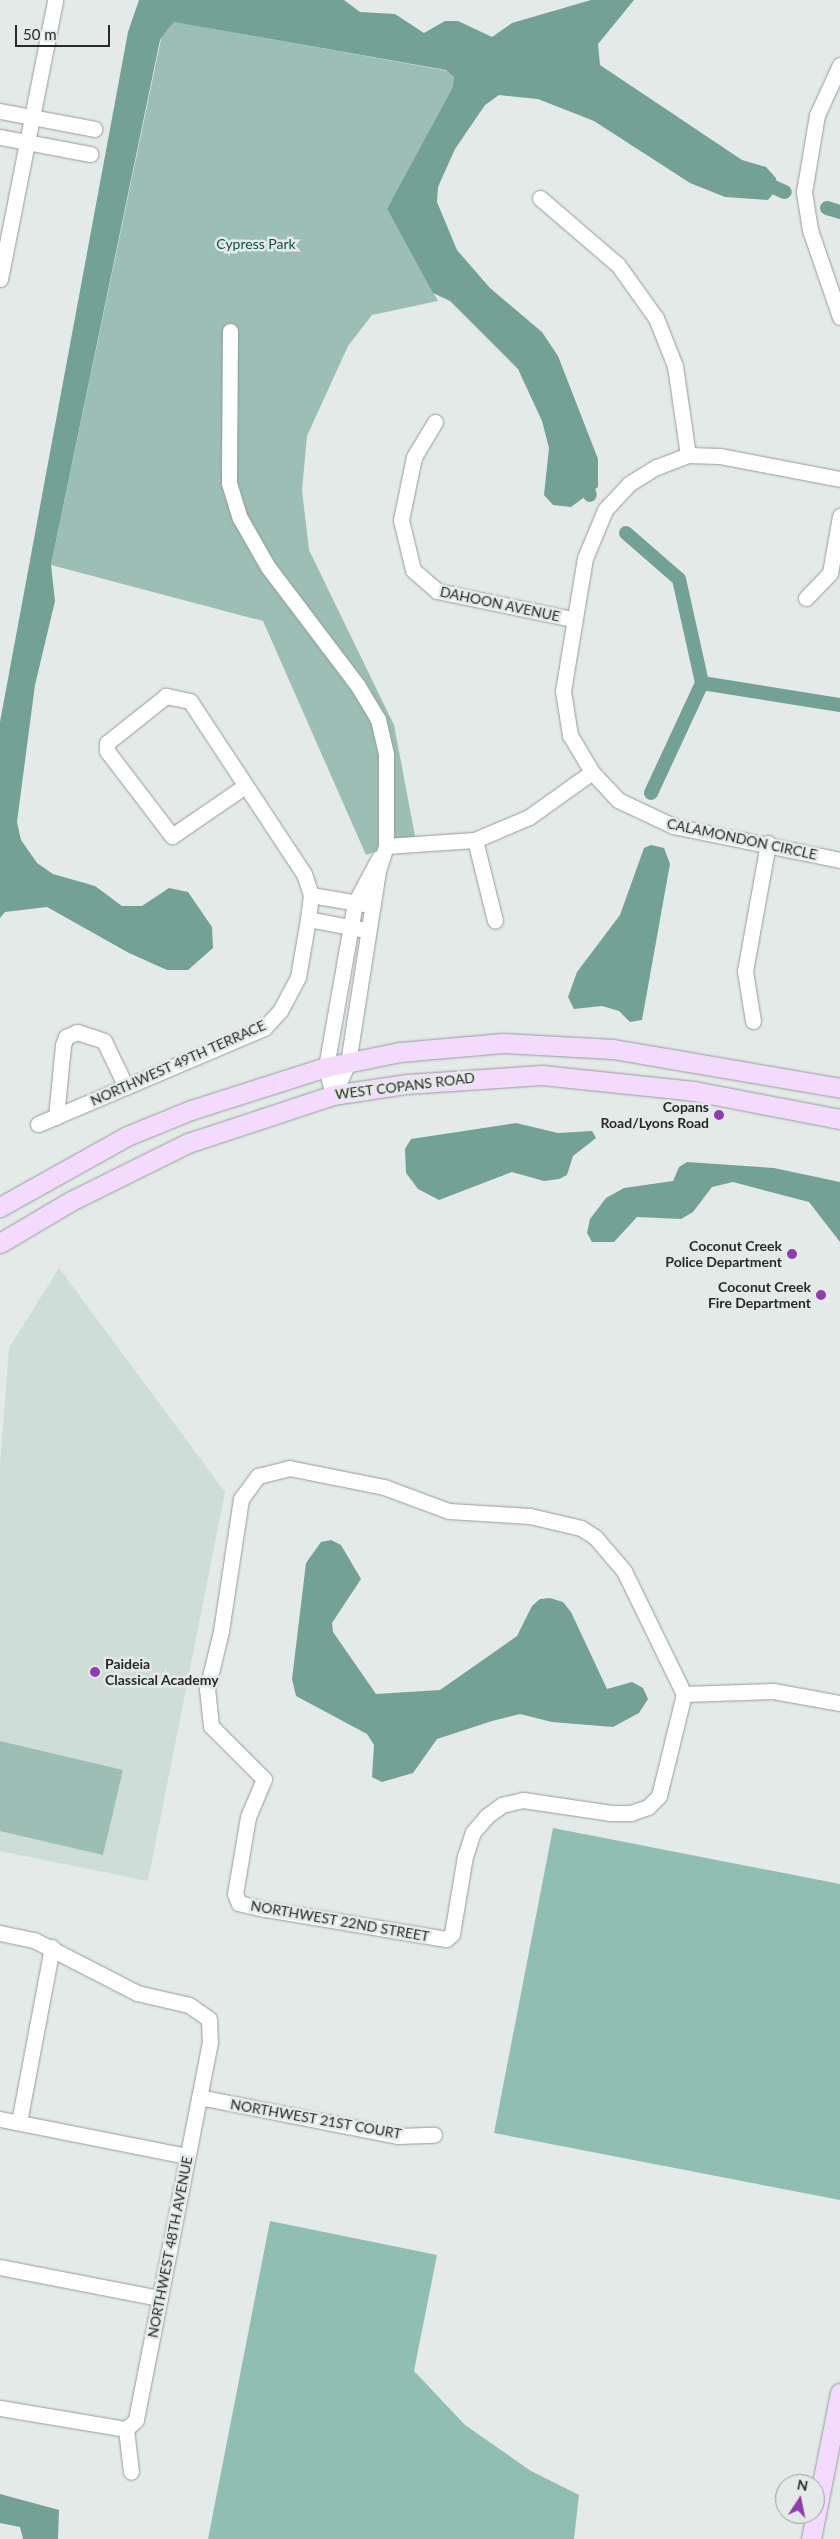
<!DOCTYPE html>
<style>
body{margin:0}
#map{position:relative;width:840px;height:2539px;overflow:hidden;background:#e4eae8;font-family:Lato,sans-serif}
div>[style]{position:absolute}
.built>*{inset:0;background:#cfddd9}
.green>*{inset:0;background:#9cbeb5}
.forest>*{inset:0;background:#91beb2}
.water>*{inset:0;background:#74a195}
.canal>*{height:14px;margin:-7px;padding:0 7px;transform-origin:7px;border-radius:7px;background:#74a195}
.roads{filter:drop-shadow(0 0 1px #969c9a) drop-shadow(0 0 1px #969c9a)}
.minor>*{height:15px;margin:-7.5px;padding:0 7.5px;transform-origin:7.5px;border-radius:7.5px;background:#fff}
.major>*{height:19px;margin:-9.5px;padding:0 9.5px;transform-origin:9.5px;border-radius:9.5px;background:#f4dbfe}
.dots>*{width:14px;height:14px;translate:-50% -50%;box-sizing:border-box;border:2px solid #e4eae8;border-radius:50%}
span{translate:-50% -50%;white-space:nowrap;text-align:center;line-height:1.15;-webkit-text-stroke:5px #e4eae8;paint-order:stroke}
.park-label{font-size:14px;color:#0f4e42}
.street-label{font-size:14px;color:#282a2a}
.poi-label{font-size:14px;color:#282a2a;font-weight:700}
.right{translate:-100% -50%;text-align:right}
.left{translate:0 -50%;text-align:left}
.north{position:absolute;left:775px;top:2474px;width:50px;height:50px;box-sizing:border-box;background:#e4eae8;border:1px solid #999d9c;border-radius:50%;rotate:11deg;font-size:14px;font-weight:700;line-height:20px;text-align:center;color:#282a2a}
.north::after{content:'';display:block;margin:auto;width:18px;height:22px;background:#8f3ead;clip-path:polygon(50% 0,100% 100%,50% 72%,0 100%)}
.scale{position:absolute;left:15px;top:25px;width:95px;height:22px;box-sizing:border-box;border:2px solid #282a2a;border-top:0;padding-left:6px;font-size:15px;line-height:18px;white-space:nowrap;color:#282a2a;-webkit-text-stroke:4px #e4eae8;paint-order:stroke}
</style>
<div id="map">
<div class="built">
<div style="clip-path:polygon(59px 1268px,225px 1492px,148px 1881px,0 1851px,0 1465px,9px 1348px)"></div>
</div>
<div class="green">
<div style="clip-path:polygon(165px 20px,465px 74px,387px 209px,438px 301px,372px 315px,348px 346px,307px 436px,302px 490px,309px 550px,394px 725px,415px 836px,366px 855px,263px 621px,51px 565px)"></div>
<div style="clip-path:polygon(0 1741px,123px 1770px,103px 1855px,0 1831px)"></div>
</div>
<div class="forest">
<div style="clip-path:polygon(553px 1828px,840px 1884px,840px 2200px,494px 2133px)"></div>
<div style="clip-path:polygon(270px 2221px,437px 2255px,414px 2371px,465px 2425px,531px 2471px,579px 2495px,574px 2539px,208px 2539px)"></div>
</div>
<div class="water">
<div style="clip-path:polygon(139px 0,344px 0,360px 12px,395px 14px,424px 33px,445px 21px,458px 21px,492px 37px,512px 23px,591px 0,634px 0,598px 44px,600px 65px,742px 160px,766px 167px,776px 178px,777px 189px,768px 200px,725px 197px,690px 183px,594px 121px,538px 99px,499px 95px,485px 105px,455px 149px,438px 187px,437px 202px,457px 250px,490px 288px,542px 332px,558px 356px,598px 459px,598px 487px,571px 507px,553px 505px,544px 495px,549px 448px,542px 421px,518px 369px,450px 301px,433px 293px,387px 209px,453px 87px,454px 77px,446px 70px,174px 22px,167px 30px,160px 40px,51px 565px,55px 601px,35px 685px,17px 822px,21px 840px,37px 863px,53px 874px,95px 886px,122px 906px,142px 906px,169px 888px,188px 892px,212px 927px,213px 948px,188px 970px,167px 970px,129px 953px,47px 907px,5px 912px,0 918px,0 722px,128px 32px)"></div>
<div style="clip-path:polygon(651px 845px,664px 848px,670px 864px,642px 1020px,630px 1022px,619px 1011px,602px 1006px,574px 1009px,568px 997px,577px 972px,620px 915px,644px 848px)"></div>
<div style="clip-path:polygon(516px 1123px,558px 1133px,592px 1131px,596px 1138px,573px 1156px,567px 1175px,559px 1179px,544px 1181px,512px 1172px,439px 1200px,418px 1189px,406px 1173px,405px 1149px,411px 1139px)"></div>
<div style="clip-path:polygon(687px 1162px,774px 1168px,840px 1182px,840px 1242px,809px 1202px,733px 1182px,712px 1187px,693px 1212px,681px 1219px,637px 1217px,614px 1242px,592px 1242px,587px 1233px,590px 1219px,606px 1198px,624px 1188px,673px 1181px,679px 1167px)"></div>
<div style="clip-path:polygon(331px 1540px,341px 1545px,361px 1579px,332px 1623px,333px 1632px,376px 1694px,440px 1690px,517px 1636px,532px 1606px,540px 1599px,550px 1598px,563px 1602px,571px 1612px,607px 1689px,632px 1682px,643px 1688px,648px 1699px,639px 1713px,613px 1727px,552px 1722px,520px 1714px,492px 1721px,437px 1739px,413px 1773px,382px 1782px,372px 1777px,374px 1745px,367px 1734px,296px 1696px,292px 1679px,306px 1563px,321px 1542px)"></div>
<div style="clip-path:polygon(0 2494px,59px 2510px,58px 2539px,23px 2539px,20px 2527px,0 2523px)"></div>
</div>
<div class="canal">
<div style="left:760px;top:181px;width:27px;rotate:24deg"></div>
<div style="left:827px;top:208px;width:14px;rotate:17deg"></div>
<div style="left:583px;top:474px;width:22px;rotate:72deg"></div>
<div style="left:626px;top:533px;width:70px;rotate:41deg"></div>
<div style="left:679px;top:579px;width:107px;rotate:77.5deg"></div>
<div style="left:702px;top:683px;width:140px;rotate:9.1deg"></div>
<div style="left:651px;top:793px;width:121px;rotate:-65.1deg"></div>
</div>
<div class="roads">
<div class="minor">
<div style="left:840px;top:65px;width:55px;rotate:114.7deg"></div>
<div style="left:817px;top:115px;width:78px;rotate:99.6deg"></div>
<div style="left:804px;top:192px;width:38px;rotate:81deg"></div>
<div style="left:810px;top:230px;width:92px;rotate:71deg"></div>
<div style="left:0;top:111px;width:96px;rotate:10.8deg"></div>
<div style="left:0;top:137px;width:92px;rotate:10.7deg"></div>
<div style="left:540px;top:198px;width:103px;rotate:40.7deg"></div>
<div style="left:618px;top:265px;width:65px;rotate:54.4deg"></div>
<div style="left:656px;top:318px;width:52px;rotate:68.4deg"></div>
<div style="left:675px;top:366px;width:90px;rotate:81.7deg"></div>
<div style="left:0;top:279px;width:284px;rotate:-78.8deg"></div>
<div style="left:230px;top:331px;width:152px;rotate:90.4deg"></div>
<div style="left:229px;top:483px;width:37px;rotate:73deg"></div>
<div style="left:240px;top:518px;width:56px;rotate:60.3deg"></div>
<div style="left:268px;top:567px;width:149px;rotate:52.9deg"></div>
<div style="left:358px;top:686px;width:39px;rotate:59deg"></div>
<div style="left:378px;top:719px;width:36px;rotate:77deg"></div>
<div style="left:386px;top:754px;width:92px;rotate:90deg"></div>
<div style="left:386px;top:846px;width:26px;rotate:108deg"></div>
<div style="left:378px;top:871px;width:194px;rotate:98.9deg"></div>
<div style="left:348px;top:1063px;width:35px;rotate:115deg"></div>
<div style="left:435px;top:422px;width:41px;rotate:121deg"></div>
<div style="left:414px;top:457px;width:64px;rotate:101.7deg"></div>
<div style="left:401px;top:520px;width:51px;rotate:76.5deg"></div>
<div style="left:413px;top:570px;width:32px;rotate:41deg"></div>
<div style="left:437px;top:591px;width:138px;rotate:11.7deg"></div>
<div style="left:840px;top:479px;width:123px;rotate:-169.2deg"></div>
<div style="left:719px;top:456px;width:31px;rotate:-178deg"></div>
<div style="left:688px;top:455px;width:34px;rotate:159deg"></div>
<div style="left:656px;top:467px;width:32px;rotate:148deg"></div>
<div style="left:629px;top:484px;width:35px;rotate:133deg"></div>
<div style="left:605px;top:510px;width:52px;rotate:112.6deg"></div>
<div style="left:585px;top:558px;width:135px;rotate:99.4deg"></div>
<div style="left:563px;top:691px;width:45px;rotate:81deg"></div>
<div style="left:570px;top:735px;width:43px;rotate:59.3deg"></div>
<div style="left:592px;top:772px;width:38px;rotate:47deg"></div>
<div style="left:618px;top:800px;width:61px;rotate:25.3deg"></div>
<div style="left:673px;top:826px;width:170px;rotate:11.5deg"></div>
<div style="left:806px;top:598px;width:35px;rotate:-46deg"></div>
<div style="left:830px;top:573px;width:58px;rotate:-80deg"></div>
<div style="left:475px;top:840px;width:83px;rotate:76.1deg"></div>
<div style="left:386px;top:846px;width:89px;rotate:-3.9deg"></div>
<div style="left:475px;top:840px;width:59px;rotate:-23.1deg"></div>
<div style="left:529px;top:817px;width:77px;rotate:-35.5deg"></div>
<div style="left:311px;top:895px;width:54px;rotate:9.6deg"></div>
<div style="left:308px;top:919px;width:54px;rotate:10.7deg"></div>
<div style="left:753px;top:1021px;width:51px;rotate:-99.1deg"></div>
<div style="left:745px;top:971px;width:130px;rotate:-79.8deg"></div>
<div style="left:333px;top:1095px;width:29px;rotate:-104deg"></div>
<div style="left:326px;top:1067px;width:167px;rotate:-80deg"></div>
<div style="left:355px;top:903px;width:51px;rotate:-61.9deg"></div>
<div style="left:56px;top:1117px;width:72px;rotate:-84.4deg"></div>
<div style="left:63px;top:1045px;width:9px;rotate:-69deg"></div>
<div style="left:66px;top:1037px;width:12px;rotate:-24deg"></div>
<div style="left:77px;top:1032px;width:28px;rotate:18deg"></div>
<div style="left:104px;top:1041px;width:51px;rotate:64.4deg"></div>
<div style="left:38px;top:1124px;width:246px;rotate:-23deg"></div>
<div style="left:264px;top:1028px;width:23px;rotate:-47deg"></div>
<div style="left:280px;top:1011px;width:38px;rotate:-62deg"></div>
<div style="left:298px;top:977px;width:59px;rotate:-80.2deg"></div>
<div style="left:308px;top:919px;width:24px;rotate:-83deg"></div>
<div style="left:311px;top:895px;width:22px;rotate:-108deg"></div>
<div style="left:304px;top:874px;width:207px;rotate:-123.4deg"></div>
<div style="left:190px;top:701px;width:25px;rotate:-168deg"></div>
<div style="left:166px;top:696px;width:75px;rotate:141.5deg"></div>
<div style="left:107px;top:743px;width:8px;rotate:90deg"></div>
<div style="left:107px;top:751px;width:107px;rotate:52.6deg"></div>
<div style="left:172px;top:836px;width:88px;rotate:-34.4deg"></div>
<div style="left:289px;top:1468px;width:97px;rotate:11.3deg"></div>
<div style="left:384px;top:1487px;width:69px;rotate:20.3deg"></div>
<div style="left:449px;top:1511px;width:81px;rotate:3.5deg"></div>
<div style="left:530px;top:1516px;width:52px;rotate:13.2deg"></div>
<div style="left:581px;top:1528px;width:17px;rotate:33deg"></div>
<div style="left:595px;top:1537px;width:45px;rotate:49.5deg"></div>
<div style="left:624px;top:1571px;width:137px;rotate:64deg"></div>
<div style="left:684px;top:1694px;width:105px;rotate:103.8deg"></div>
<div style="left:659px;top:1796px;width:16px;rotate:135deg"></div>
<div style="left:648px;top:1807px;width:18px;rotate:161deg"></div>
<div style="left:631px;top:1813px;width:20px;rotate:180deg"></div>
<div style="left:611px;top:1813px;width:89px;rotate:-171.6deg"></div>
<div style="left:523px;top:1800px;width:22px;rotate:167deg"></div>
<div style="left:502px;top:1805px;width:19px;rotate:144deg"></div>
<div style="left:487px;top:1816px;width:21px;rotate:131deg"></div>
<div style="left:473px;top:1832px;width:25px;rotate:108deg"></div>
<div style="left:465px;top:1856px;width:79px;rotate:99.5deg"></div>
<div style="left:452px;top:1934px;width:8px;rotate:140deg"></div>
<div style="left:446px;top:1939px;width:184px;rotate:-170.6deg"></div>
<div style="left:264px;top:1909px;width:26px;rotate:-167deg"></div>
<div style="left:239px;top:1903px;width:10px;rotate:-114deg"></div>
<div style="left:235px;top:1894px;width:78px;rotate:-80.4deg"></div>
<div style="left:248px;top:1817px;width:41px;rotate:-67.2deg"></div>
<div style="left:264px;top:1779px;width:75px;rotate:-135deg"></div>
<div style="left:211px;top:1726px;width:37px;rotate:-96deg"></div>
<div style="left:207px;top:1689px;width:60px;rotate:-76.4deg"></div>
<div style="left:221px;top:1631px;width:134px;rotate:-81.4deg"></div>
<div style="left:241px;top:1499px;width:29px;rotate:-54deg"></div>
<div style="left:258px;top:1476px;width:32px;rotate:-14deg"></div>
<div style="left:684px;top:1694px;width:89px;rotate:-1.9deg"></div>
<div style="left:773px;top:1691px;width:68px;rotate:10.2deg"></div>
<div style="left:0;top:1933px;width:35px;rotate:12deg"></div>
<div style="left:34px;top:1940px;width:116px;rotate:27.2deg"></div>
<div style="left:137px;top:1993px;width:53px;rotate:13deg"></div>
<div style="left:189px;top:2005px;width:24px;rotate:35deg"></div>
<div style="left:209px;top:2019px;width:23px;rotate:88deg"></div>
<div style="left:210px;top:2042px;width:385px;rotate:101.1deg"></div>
<div style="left:136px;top:2420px;width:13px;rotate:138deg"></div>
<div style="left:126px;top:2429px;width:43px;rotate:83.4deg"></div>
<div style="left:199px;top:2097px;width:202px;rotate:11.1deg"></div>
<div style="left:397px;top:2136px;width:37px;rotate:-2deg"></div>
<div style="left:0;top:2119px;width:191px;rotate:11.2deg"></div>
<div style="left:19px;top:2122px;width:178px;rotate:-79.3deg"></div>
<div style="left:0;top:2267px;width:163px;rotate:11deg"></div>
<div style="left:0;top:2408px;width:128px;rotate:9.5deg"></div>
</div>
<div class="major">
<div style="left:0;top:1207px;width:145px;rotate:-29.2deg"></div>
<div style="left:127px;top:1136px;width:69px;rotate:-22.1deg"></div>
<div style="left:191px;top:1110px;width:142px;rotate:-17.7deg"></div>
<div style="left:326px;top:1067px;width:76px;rotate:-11.5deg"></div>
<div style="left:400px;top:1052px;width:103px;rotate:-5deg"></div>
<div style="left:503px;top:1043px;width:110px;rotate:3.1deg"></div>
<div style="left:613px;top:1049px;width:230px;rotate:9.7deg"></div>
<div style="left:0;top:1243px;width:82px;rotate:-30.6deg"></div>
<div style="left:71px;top:1201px;width:131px;rotate:-26.4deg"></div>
<div style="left:188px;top:1143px;width:153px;rotate:-18.3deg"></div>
<div style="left:333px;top:1095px;width:75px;rotate:-8.5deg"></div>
<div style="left:407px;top:1084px;width:135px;rotate:-3.8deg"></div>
<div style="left:542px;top:1075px;width:153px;rotate:6deg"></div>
<div style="left:694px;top:1091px;width:149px;rotate:10.9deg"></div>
<div style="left:811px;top:2539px;width:149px;rotate:-78.8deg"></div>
</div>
</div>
<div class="dots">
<div style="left:719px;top:1115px;background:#8f3ead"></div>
<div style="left:792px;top:1254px;background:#8f3ead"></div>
<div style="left:821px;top:1295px;background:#8f3ead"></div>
<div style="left:95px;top:1672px;background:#8f3ead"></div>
</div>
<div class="park-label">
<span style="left:256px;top:244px">Cypress Park</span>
</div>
<div class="street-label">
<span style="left:500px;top:604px;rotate:12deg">DAHOON AVENUE</span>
<span style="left:742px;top:839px;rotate:12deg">CALAMONDON CIRCLE</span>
<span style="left:178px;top:1063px;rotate:-24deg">NORTHWEST 49TH TERRACE</span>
<span style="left:405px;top:1086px;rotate:-7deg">WEST COPANS ROAD</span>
<span style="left:340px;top:1921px;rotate:10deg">NORTHWEST 22ND STREET</span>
<span style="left:316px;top:2119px;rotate:10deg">NORTHWEST 21ST COURT</span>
<span style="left:170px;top:2247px;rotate:-79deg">NORTHWEST 48TH AVENUE</span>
</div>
<div class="poi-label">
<span class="right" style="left:709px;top:1115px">Copans<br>Road/Lyons Road</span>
<span class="right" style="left:782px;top:1254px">Coconut Creek<br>Police Department</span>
<span class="right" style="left:811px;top:1295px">Coconut Creek<br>Fire Department</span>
<span class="left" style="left:105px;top:1672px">Paideia<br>Classical Academy</span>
</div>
<div class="north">N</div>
<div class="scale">50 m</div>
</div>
